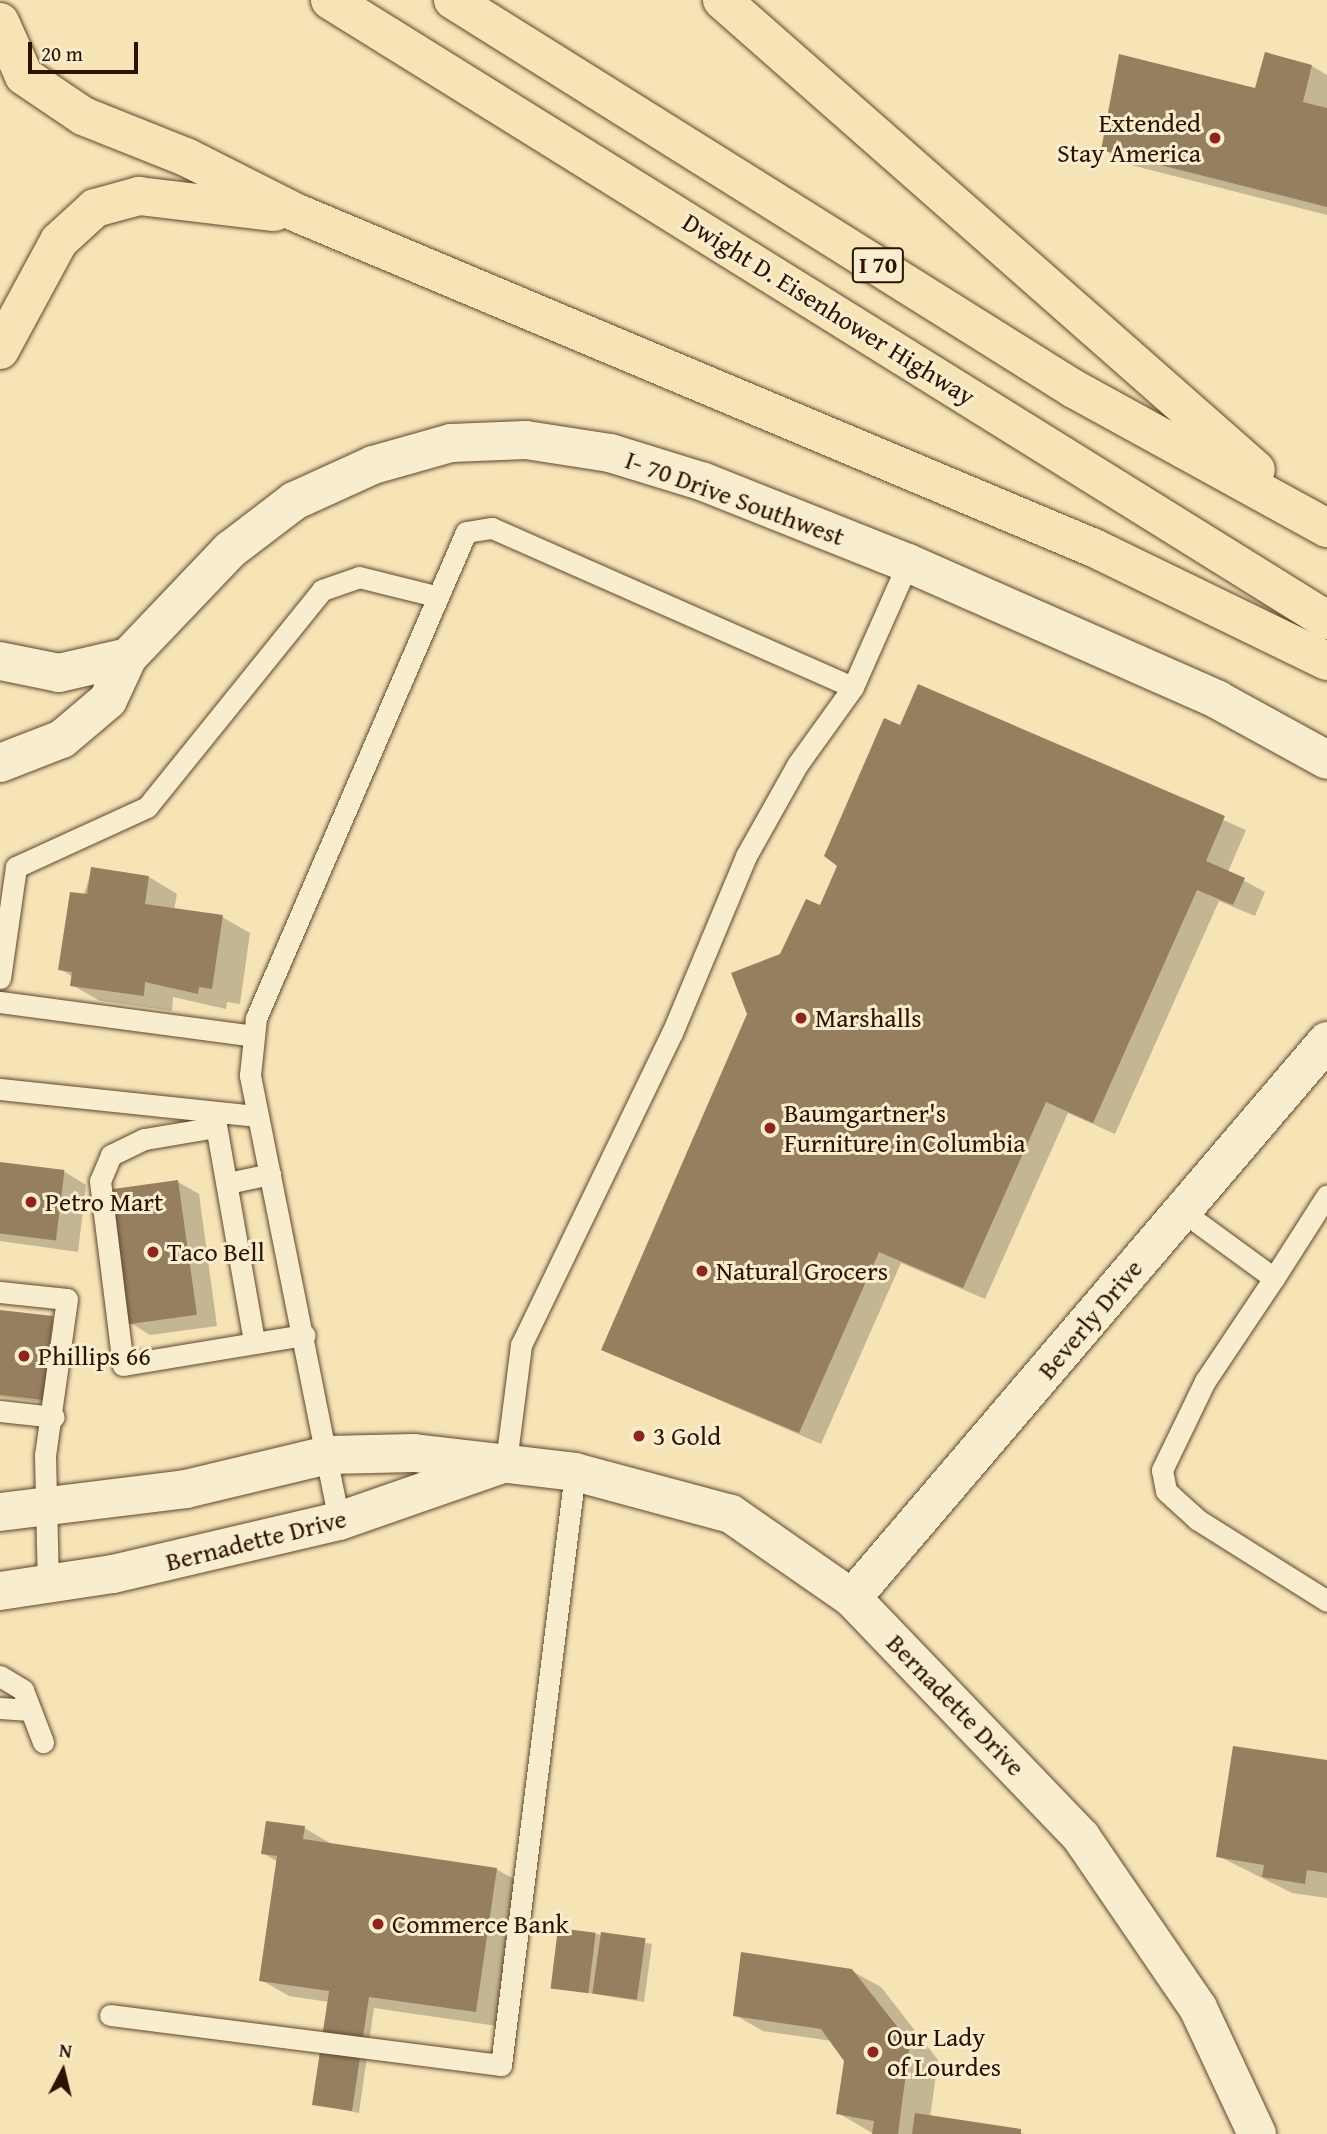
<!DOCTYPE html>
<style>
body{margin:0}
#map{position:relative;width:1327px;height:2134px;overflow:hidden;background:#f6e4b7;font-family:"Gentium Book Plus",serif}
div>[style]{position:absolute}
.shadow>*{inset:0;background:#0003}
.building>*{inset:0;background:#967f5f;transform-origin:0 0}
.roads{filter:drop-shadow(0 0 2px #60462e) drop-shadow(0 0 2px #60462e)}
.service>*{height:21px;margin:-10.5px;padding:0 10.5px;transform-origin:10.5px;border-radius:10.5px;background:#f9edd0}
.minor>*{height:38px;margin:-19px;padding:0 19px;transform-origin:19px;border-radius:19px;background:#f9edd0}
.tertiary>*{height:38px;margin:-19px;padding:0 19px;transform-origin:19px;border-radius:19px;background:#f9edd0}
.motorway>*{height:38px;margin:-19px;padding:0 19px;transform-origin:19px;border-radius:19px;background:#f6e4b7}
.dots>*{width:19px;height:19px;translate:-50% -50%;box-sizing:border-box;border:4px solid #f9edd0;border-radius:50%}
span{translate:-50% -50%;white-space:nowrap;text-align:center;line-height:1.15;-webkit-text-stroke:6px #f9edd0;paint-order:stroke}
.shield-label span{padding:2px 5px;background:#f9edd0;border:2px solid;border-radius:5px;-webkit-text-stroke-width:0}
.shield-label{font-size:24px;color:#2e1200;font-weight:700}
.poi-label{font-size:26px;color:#2e1200}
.right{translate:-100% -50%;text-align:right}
.left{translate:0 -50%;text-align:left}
.street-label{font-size:26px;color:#2e1200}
.north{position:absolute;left:28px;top:2036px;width:70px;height:70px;-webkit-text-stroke:5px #f9edd0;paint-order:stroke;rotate:7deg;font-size:19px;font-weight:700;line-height:28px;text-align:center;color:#2e1200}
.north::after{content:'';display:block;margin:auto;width:24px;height:32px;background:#2e1200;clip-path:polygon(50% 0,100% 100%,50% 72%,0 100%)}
.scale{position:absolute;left:28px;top:42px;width:110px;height:32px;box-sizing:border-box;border:4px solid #2e1200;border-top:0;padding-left:9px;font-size:21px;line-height:24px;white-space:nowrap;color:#2e1200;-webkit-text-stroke:5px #f9edd0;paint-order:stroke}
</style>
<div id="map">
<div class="shadow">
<div style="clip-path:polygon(1312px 66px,1327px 75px,1327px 215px,1131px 165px,1103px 149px)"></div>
<div style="clip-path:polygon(919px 686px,1246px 830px,1228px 872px,1265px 892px,1255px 916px,1219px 901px,1115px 1134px,1068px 1113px,985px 1299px,901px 1263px,821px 1444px,603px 1350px,781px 956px,821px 908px)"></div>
<div style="clip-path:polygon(92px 869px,149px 877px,177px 894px,174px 910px,222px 917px,250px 933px,240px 1004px,227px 1002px,226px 1009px,173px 997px,172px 1011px,100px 1001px,72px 985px,73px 977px,60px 969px)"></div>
<div style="clip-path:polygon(0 1163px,65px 1172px,86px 1185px,78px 1252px,0 1241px)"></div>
<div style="clip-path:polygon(178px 1182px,199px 1194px,217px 1326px,150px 1335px,129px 1322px)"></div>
<div style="clip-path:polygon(0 1311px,59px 1322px,49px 1403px,0 1397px)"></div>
<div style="clip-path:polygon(1327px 1762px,1327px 1898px,1292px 1893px,1218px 1856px)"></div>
<div style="clip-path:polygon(304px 1828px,332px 1844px,496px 1869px,525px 1885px,504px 2027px,374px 2008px,359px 2113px,314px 2104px,329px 2002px,289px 1996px,261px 1980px,278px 1862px,263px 1853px)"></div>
<div style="clip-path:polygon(596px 1934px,652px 1944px,644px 2002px,552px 1987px)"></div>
<div style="clip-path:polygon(852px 1971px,881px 1987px,938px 2060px,930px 2118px,1025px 2134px,874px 2134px,838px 2113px,846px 2060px,832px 2041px,763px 2031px,735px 2015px)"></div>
</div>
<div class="building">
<div style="clip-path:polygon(1265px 52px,1312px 65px,1303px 102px,1327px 108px,1327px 207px,1101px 150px,1119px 54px,1255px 88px)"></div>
<div style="clip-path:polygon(918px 684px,1225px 816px,1206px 861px,1245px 878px,1233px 905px,1197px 890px,1093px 1123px,1046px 1102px,963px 1288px,879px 1252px,799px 1433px,601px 1350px,747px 1014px,731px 973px,780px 954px,806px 899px,820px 905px,837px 866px,824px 856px,884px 718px,900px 725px)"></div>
<div style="clip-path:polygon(91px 867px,149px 876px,145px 904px,223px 915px,212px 989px,199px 987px,198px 994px,145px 982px,144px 996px,70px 986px,72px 972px,58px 970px,70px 892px,87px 894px)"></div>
<div style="left:0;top:1162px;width:65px;height:71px;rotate:7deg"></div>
<div style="left:178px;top:1180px;width:136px;height:69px;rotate:82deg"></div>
<div style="clip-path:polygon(0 1310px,53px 1316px,43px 1400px,0 1395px)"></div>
<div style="clip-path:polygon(1233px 1746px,1327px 1760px,1327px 1873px,1307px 1870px,1305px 1884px,1262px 1877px,1264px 1865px,1216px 1857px)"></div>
<div style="clip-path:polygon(266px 1821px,305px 1826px,303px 1839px,497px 1868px,476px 2012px,369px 1997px,352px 2111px,312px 2105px,329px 1991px,259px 1981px,277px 1856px,261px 1854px)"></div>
<div style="left:558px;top:1928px;width:38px;height:61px;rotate:7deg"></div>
<div style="left:601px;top:1932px;width:45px;height:62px;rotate:8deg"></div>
<div style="clip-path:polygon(741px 1952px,852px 1969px,910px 2043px,898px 2134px,872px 2134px,874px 2121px,836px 2114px,844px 2061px,821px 2029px,733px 2016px)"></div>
<div style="clip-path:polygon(915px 2113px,1021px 2129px,1021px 2134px,912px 2134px)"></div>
</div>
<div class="roads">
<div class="service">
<div style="left:0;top:978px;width:112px;rotate:-81.8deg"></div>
<div style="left:16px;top:867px;width:144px;rotate:-24.6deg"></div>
<div style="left:147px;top:807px;width:279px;rotate:-51.1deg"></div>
<div style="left:322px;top:590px;width:39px;rotate:-19deg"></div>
<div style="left:359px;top:577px;width:78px;rotate:14deg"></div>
<div style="left:0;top:1002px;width:256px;rotate:7.6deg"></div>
<div style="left:0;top:1089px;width:259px;rotate:6deg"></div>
<div style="left:214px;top:1114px;width:230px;rotate:80deg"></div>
<div style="left:216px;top:1127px;width:73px;rotate:170.5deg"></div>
<div style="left:144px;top:1139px;width:37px;rotate:154deg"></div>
<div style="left:111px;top:1155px;width:28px;rotate:113deg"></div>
<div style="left:100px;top:1181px;width:185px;rotate:82.9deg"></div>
<div style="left:123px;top:1365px;width:184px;rotate:-9.4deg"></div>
<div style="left:228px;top:1183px;width:43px;rotate:-12.1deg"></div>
<div style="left:1182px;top:1211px;width:114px;rotate:36.1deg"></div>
<div style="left:1274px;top:1278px;width:98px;rotate:-57.4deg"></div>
<div style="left:1274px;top:1278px;width:124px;rotate:123.8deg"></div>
<div style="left:1205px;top:1381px;width:99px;rotate:115.8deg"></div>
<div style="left:1162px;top:1470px;width:21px;rotate:79deg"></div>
<div style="left:1166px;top:1491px;width:43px;rotate:42.2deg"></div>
<div style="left:1198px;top:1520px;width:152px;rotate:32.1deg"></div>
<div style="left:0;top:1292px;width:67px;rotate:6deg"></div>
<div style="left:67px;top:1299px;width:158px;rotate:98deg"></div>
<div style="left:45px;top:1455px;width:130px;rotate:88.7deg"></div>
<div style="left:0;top:1411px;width:54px;rotate:6.3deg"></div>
<div style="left:506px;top:1462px;width:118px;rotate:-82.7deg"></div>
<div style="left:521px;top:1345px;width:347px;rotate:-64.2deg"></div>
<div style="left:672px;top:1033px;width:192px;rotate:-67.3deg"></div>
<div style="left:746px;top:856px;width:104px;rotate:-60.7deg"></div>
<div style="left:797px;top:765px;width:96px;rotate:-54.3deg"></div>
<div style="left:853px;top:687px;width:136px;rotate:-66.1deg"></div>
<div style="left:339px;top:1521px;width:455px;rotate:-101.3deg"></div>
<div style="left:250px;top:1075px;width:57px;rotate:-84deg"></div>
<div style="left:256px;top:1018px;width:529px;rotate:-66.63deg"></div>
<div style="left:466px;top:532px;width:26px;rotate:-9deg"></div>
<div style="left:492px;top:528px;width:394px;rotate:23.8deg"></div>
<div style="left:0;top:1676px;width:27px;rotate:31deg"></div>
<div style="left:23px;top:1690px;width:56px;rotate:69deg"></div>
<div style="left:0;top:1708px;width:30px;rotate:4deg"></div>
<div style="left:110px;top:2015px;width:394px;rotate:7.3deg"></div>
<div style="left:501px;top:2065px;width:598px;rotate:-82.89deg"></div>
</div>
<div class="minor">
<div style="left:0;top:1512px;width:187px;rotate:-7deg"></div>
<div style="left:186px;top:1489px;width:146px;rotate:-13.5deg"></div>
<div style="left:328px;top:1455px;width:86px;rotate:-1.3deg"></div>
<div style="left:414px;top:1453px;width:162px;rotate:6.7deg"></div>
<div style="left:575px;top:1472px;width:162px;rotate:15.1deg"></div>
<div style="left:731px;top:1514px;width:147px;rotate:34.8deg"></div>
<div style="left:852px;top:1598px;width:331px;rotate:46.2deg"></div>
<div style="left:1081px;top:1837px;width:207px;rotate:55.6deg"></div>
<div style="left:1198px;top:2008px;width:139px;rotate:64.9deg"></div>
<div style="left:0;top:1591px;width:114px;rotate:-8.6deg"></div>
<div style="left:113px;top:1574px;width:232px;rotate:-13.2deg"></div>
<div style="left:339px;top:1521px;width:170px;rotate:-19.2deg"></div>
<div style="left:852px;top:1598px;width:732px;rotate:-49.54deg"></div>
</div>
<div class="tertiary">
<div style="left:0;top:661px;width:60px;rotate:11.5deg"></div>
<div style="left:59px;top:673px;width:71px;rotate:-13.1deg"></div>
<div style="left:0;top:763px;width:66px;rotate:-21.2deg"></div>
<div style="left:62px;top:739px;width:60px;rotate:-40.3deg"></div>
<div style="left:108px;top:700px;width:47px;rotate:-65.1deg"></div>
<div style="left:128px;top:657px;width:148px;rotate:-46.4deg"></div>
<div style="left:230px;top:550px;width:81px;rotate:-37.4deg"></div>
<div style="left:294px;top:501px;width:87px;rotate:-24.5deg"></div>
<div style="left:373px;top:465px;width:81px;rotate:-15.8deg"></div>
<div style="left:451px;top:443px;width:75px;rotate:-2.3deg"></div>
<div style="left:526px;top:440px;width:85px;rotate:8.8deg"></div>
<div style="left:610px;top:453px;width:98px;rotate:17.1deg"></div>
<div style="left:704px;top:482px;width:219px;rotate:21.7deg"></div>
<div style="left:908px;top:563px;width:339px;rotate:23.8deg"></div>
<div style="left:1218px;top:700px;width:124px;rotate:28.8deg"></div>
</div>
<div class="motorway">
<div style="left:330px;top:0;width:1174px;rotate:31.88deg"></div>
<div style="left:453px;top:0;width:733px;rotate:32.06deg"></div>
<div style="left:1074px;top:389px;width:289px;rotate:28.8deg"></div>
<div style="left:722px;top:0;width:711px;rotate:41.35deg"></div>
<div style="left:0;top:22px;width:59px;rotate:66deg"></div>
<div style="left:24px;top:76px;width:71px;rotate:34.1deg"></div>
<div style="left:83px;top:116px;width:111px;rotate:21.7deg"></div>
<div style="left:186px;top:157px;width:124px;rotate:26.8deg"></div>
<div style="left:297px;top:213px;width:865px;rotate:22.8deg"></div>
<div style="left:1094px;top:548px;width:259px;rotate:25.9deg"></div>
<div style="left:0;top:350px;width:124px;rotate:-61.6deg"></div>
<div style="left:59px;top:241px;width:49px;rotate:-42.5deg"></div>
<div style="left:95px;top:208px;width:46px;rotate:-15.3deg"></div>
<div style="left:139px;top:196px;width:136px;rotate:6.8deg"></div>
</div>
</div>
<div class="dots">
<div style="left:1215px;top:138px;background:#8f2418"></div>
<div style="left:801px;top:1018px;background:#8f2418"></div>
<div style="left:770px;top:1128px;background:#8f2418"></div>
<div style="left:31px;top:1202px;background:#8f2418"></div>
<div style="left:153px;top:1252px;background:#8f2418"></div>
<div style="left:702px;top:1271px;background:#8f2418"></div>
<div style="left:24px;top:1356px;background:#8f2418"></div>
<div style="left:639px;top:1436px;background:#8f2418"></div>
<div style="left:378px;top:1924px;background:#8f2418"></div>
<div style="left:873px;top:2052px;background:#8f2418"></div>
</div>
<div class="shield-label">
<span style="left:878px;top:265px">I 70</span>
</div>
<div class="poi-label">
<span class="right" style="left:1201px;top:138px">Extended<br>Stay America</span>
<span class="left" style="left:815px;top:1018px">Marshalls</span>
<span class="left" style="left:784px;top:1128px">Baumgartner's<br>Furniture in Columbia</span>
<span class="left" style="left:45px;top:1202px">Petro Mart</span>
<span class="left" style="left:167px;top:1252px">Taco Bell</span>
<span class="left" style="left:716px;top:1271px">Natural Grocers</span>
<span class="left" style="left:38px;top:1356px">Phillips 66</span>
<span class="left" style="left:653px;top:1436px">3 Gold</span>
<span class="left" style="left:392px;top:1924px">Commerce Bank</span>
<span class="left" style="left:887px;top:2052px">Our Lady<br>of Lourdes</span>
</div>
<div class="street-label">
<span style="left:829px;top:309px;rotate:32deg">Dwight D. Eisenhower Highway</span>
<span style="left:735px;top:498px;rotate:20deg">I- 70 Drive Southwest</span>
<span style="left:1090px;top:1319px;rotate:-50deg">Beverly Drive</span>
<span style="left:256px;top:1540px;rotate:-14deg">Bernadette Drive</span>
<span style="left:956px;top:1705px;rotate:46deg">Bernadette Drive</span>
</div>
<div class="north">N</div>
<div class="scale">20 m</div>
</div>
